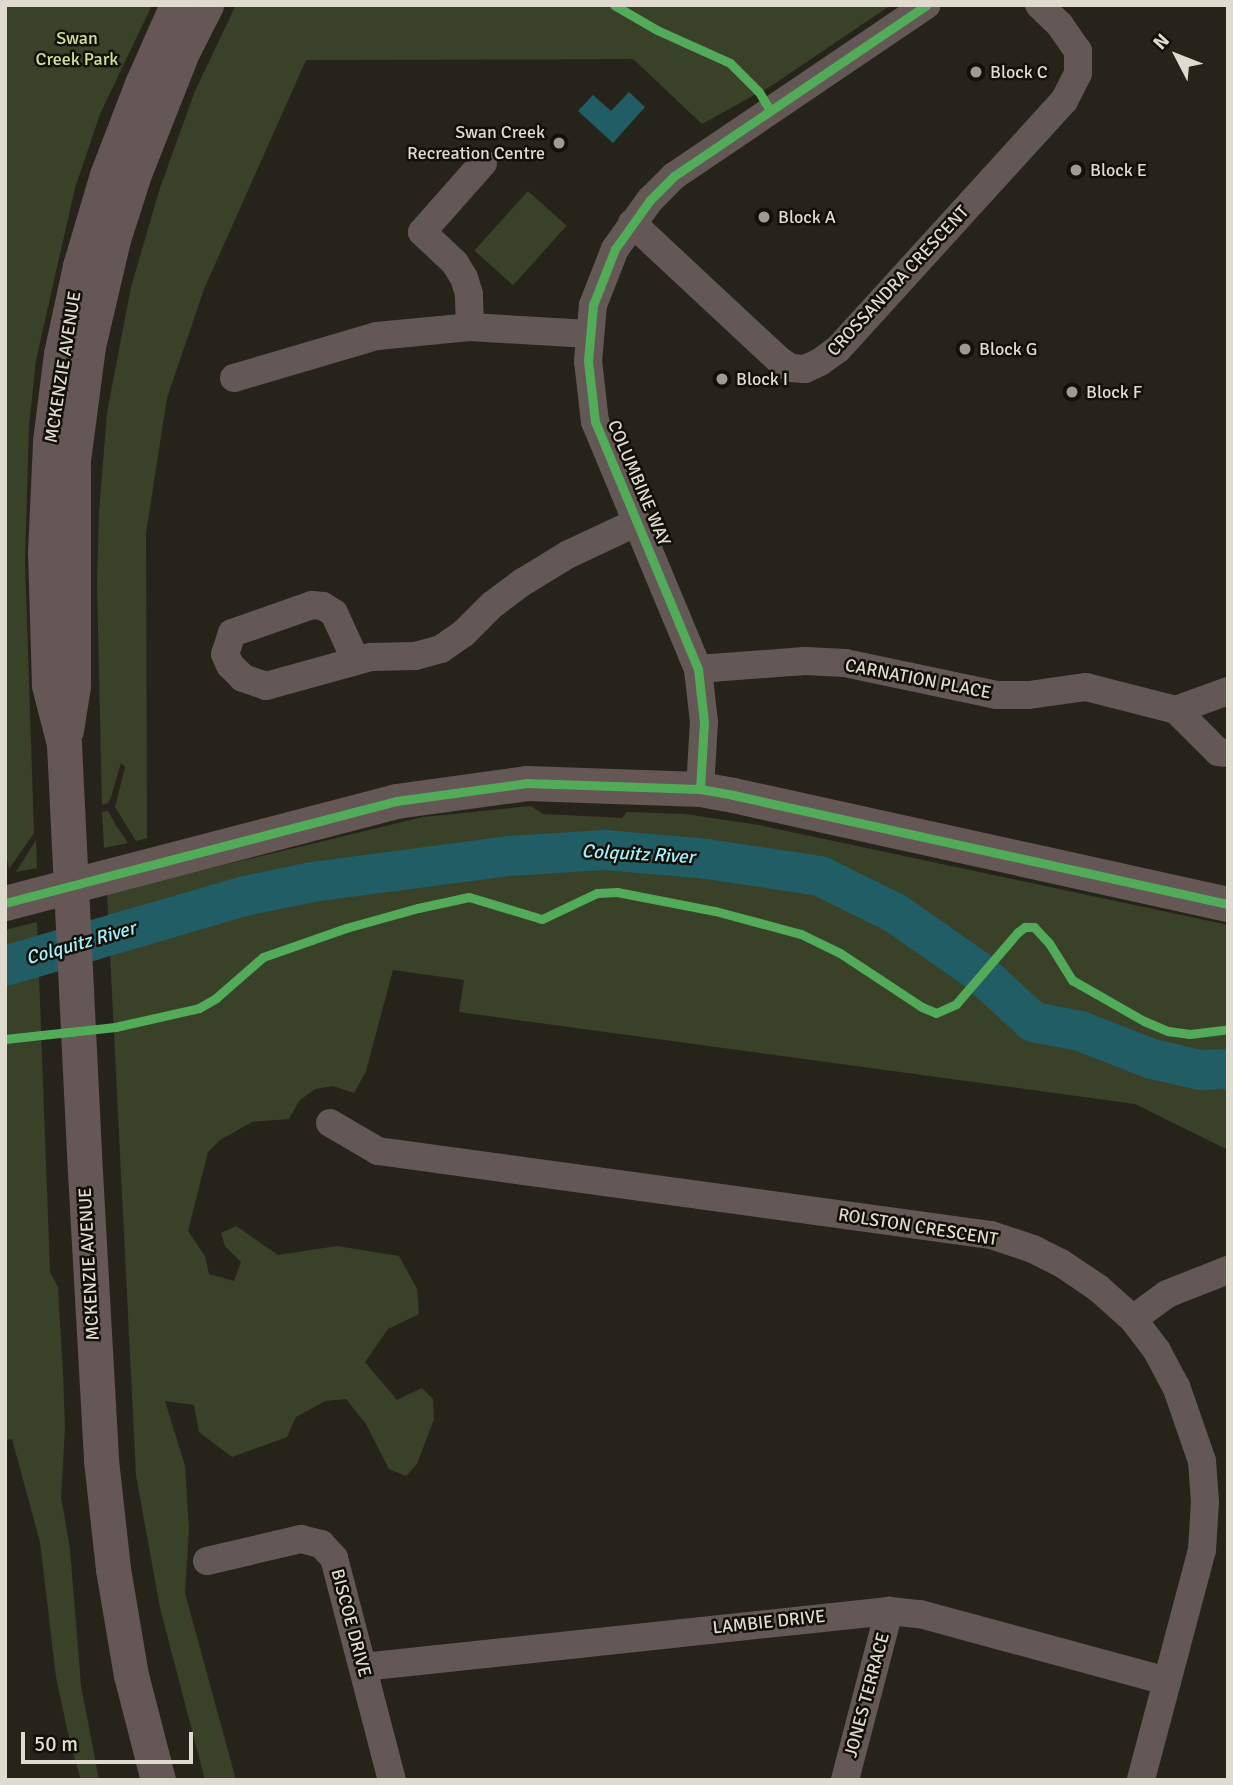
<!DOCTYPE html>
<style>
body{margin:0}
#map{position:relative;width:1233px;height:1785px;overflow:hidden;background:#26241a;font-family:Signika,sans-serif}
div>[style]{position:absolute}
.green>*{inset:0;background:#3a4129;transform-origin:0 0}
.water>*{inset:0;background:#205d64}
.river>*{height:40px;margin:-20px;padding:0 20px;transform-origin:20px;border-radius:20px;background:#205d64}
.minor>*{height:28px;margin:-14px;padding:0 14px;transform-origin:14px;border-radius:14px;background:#645857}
.major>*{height:35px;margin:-17.5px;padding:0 17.5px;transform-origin:17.5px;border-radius:17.5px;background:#655755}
.major-bridge>*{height:35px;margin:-17.5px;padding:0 17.5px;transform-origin:17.5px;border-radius:17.5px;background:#655755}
.cycleway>*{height:9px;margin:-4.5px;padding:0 4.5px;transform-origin:4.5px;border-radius:4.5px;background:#51ab58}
.dots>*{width:19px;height:19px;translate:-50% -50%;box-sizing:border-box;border:4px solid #121008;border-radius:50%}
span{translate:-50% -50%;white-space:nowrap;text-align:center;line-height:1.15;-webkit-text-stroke:5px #121008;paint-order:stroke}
.park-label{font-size:18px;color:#cde29a}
.poi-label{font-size:18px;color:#dfdbcf}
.left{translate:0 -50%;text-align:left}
.right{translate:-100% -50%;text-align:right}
.street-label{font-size:18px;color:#dfdbcf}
.water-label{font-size:19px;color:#a2f1fc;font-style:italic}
.frame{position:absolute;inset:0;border:7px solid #dfdbcf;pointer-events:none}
.north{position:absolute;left:1142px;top:21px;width:70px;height:70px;-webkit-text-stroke:5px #121008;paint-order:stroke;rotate:312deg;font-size:19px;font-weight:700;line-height:28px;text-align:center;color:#dfdbcf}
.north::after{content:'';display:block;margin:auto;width:24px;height:32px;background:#dfdbcf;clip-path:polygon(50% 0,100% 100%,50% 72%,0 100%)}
.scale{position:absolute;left:21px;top:1732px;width:172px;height:32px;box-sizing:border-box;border:4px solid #dfdbcf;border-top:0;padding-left:9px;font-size:21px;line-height:24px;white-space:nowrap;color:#dfdbcf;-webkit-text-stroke:5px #121008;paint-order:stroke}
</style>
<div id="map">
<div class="green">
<div style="clip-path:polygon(5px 5px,152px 5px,100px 114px,75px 188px,36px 360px,29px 426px,25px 561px,34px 833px,9px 869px,5px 848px)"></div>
<div style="clip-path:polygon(236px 5px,891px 5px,771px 86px,702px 124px,633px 59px,306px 60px,204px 289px,167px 398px,146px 533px,147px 838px,136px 841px,115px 807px,125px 767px,121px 763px,111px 797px,108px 803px,102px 805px,97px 584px,99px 512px,107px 413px,131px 287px,160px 188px,195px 91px)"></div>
<div style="left:528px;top:191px;width:52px;height:80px;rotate:42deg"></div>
<div style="clip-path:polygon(531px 806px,543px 814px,622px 818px,627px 812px,685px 814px,759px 825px,1228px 925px,1228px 1150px,1135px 1104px,459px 1012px,464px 980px,393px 970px,366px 1071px,354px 1093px,333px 1086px,315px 1089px,299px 1101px,289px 1119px,252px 1122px,220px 1140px,208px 1152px,188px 1231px,205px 1256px,209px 1274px,234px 1281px,241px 1262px,225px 1246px,221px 1233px,236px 1226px,278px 1255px,337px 1246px,399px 1256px,417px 1289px,419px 1314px,388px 1329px,365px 1362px,397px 1400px,422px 1388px,433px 1399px,434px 1419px,417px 1464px,406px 1476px,389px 1469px,366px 1424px,346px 1399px,325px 1401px,296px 1417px,287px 1437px,232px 1457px,199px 1432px,194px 1405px,165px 1401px,185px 1466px,189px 1529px,185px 1593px,236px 1780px,205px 1780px,160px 1608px,136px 1475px,107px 893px,423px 817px)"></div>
<div style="clip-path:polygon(108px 811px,117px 827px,128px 843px,104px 848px,102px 812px)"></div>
<div style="clip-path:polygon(36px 840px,37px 868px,16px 872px)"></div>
<div style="clip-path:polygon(37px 922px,50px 1272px,58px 1287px,63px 1374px,65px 1428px,61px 1497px,70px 1549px,81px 1686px,99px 1780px,81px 1780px,70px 1743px,56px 1677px,40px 1542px,12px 1439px,5px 1440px,5px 930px)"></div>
</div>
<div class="water">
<div style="clip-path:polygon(629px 92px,645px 107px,613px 143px,578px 111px,593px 95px,611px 111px)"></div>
</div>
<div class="river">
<div style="left:5px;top:966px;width:250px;rotate:-16.3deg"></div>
<div style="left:245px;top:896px;width:68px;rotate:-11.8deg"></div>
<div style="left:312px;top:882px;width:199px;rotate:-7.5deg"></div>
<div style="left:509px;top:856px;width:96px;rotate:-3.6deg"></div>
<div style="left:605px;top:850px;width:102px;rotate:5deg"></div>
<div style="left:707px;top:859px;width:114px;rotate:8.6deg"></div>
<div style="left:820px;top:876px;width:84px;rotate:26.3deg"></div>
<div style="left:895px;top:913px;width:101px;rotate:34.9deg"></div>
<div style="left:978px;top:971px;width:75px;rotate:42.8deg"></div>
<div style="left:1033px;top:1022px;width:48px;rotate:10.8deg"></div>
<div style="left:1080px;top:1031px;width:77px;rotate:21.3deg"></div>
<div style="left:1152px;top:1059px;width:50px;rotate:12.7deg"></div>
<div style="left:1201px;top:1070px;width:27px;rotate:-2deg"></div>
</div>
<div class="minor">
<div style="left:632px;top:223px;width:201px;rotate:43deg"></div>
<div style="left:779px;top:360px;width:14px;rotate:34deg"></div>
<div style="left:791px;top:368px;width:14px;rotate:4deg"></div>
<div style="left:805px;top:369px;width:17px;rotate:-25deg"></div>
<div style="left:820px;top:362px;width:22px;rotate:-36deg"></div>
<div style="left:838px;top:349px;width:336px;rotate:-47.7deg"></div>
<div style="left:1064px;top:101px;width:31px;rotate:-63deg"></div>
<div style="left:1078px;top:73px;width:22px;rotate:-90deg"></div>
<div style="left:1078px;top:51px;width:32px;rotate:-125deg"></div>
<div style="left:1060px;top:25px;width:29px;rotate:-136deg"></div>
<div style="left:470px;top:327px;width:33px;rotate:-92deg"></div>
<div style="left:469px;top:294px;width:17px;rotate:-107deg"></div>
<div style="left:464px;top:278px;width:17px;rotate:-121deg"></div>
<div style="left:455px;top:263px;width:45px;rotate:-136.8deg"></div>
<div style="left:422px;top:232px;width:92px;rotate:-48.5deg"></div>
<div style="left:234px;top:378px;width:149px;rotate:-16.4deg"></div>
<div style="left:377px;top:336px;width:93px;rotate:-5.5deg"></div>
<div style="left:470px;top:327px;width:119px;rotate:3.4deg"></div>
<div style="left:356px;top:661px;width:53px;rotate:-114.6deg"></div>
<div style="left:334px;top:613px;width:13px;rotate:-148deg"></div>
<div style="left:323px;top:606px;width:11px;rotate:-175deg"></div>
<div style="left:312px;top:605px;width:85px;rotate:160.7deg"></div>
<div style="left:232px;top:633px;width:22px;rotate:108deg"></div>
<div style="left:225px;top:654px;width:12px;rotate:66deg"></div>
<div style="left:230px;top:665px;width:18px;rotate:45deg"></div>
<div style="left:243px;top:678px;width:24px;rotate:19deg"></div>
<div style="left:266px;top:686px;width:93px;rotate:-15.5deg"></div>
<div style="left:356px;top:661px;width:16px;rotate:-15deg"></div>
<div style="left:371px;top:657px;width:44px;rotate:-1.3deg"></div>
<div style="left:415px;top:656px;width:27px;rotate:-15deg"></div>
<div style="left:441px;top:649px;width:28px;rotate:-35deg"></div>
<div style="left:464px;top:633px;width:40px;rotate:-45deg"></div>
<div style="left:492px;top:605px;width:39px;rotate:-37deg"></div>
<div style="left:523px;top:582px;width:52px;rotate:-31.5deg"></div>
<div style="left:567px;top:555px;width:77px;rotate:-25.2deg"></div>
<div style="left:698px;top:669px;width:107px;rotate:-4.3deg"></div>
<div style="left:805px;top:661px;width:40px;rotate:2.9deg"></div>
<div style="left:845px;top:663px;width:155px;rotate:11.9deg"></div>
<div style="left:997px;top:695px;width:32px"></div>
<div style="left:1029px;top:695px;width:58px;rotate:-8deg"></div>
<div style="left:1086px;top:687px;width:93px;rotate:14.3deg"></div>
<div style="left:1176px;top:710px;width:59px;rotate:45deg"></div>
<div style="left:1218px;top:752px;width:10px;rotate:6deg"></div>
<div style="left:1176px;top:710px;width:55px;rotate:-20.1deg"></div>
<div style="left:700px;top:789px;width:67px;rotate:-86.6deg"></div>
<div style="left:704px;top:722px;width:53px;rotate:-96.5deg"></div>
<div style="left:698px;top:669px;width:268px;rotate:-112.6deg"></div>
<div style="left:595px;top:422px;width:61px;rotate:-96.5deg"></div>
<div style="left:588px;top:361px;width:56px;rotate:-84.9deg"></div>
<div style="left:593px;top:305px;width:60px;rotate:-68.6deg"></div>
<div style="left:615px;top:249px;width:60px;rotate:-54.5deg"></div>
<div style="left:650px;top:200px;width:34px;rotate:-45deg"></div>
<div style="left:674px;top:176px;width:305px;rotate:-34.1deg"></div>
<div style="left:330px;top:1123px;width:56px;rotate:30.3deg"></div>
<div style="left:378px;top:1151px;width:619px;rotate:7.8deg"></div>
<div style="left:991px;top:1235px;width:44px;rotate:18.4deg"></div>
<div style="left:1033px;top:1249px;width:31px;rotate:27deg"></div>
<div style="left:1061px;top:1263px;width:45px;rotate:34deg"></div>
<div style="left:1098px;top:1288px;width:47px;rotate:41.5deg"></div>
<div style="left:1133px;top:1319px;width:40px;rotate:53deg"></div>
<div style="left:1157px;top:1351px;width:40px;rotate:62deg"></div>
<div style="left:1176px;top:1386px;width:79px;rotate:70.9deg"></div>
<div style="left:1202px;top:1461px;width:41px;rotate:85.8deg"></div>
<div style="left:1205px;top:1502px;width:48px;rotate:93.6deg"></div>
<div style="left:1202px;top:1550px;width:238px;rotate:104.9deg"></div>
<div style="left:1133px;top:1319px;width:42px;rotate:-36.3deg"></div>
<div style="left:1167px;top:1294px;width:66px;rotate:-21.5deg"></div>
<div style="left:207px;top:1561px;width:97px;rotate:-13.2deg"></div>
<div style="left:301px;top:1539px;width:21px;rotate:14deg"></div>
<div style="left:321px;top:1544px;width:19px;rotate:47deg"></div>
<div style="left:334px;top:1558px;width:229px;rotate:75.4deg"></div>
<div style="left:363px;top:1667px;width:529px;rotate:-6.08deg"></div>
<div style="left:889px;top:1611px;width:31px;rotate:6deg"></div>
<div style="left:920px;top:1614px;width:256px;rotate:15.2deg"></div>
<div style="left:845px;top:1780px;width:175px;rotate:-75.4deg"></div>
</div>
<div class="major">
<div style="left:66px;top:730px;width:45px;rotate:-81deg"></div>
<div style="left:73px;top:686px;width:226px;rotate:-90deg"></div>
<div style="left:73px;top:460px;width:115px;rotate:-82.5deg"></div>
<div style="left:88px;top:346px;width:110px;rotate:-76.8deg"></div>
<div style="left:113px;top:239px;width:71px;rotate:-72.1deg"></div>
<div style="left:135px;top:171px;width:130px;rotate:-68.4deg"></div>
<div style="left:183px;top:50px;width:51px;rotate:-62.9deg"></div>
<div style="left:64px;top:744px;width:61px;rotate:-104.3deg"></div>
<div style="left:49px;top:685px;width:132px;rotate:-91.7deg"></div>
<div style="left:45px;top:553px;width:112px;rotate:-87.4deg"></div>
<div style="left:50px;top:441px;width:88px;rotate:-82.8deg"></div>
<div style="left:61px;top:354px;width:90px;rotate:-77.8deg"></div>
<div style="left:80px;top:266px;width:95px;rotate:-73.5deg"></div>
<div style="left:107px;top:175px;width:97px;rotate:-69deg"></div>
<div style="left:142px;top:84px;width:86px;rotate:-66.1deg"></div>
<div style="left:5px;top:903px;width:404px;rotate:-14.6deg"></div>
<div style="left:396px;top:801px;width:132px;rotate:-7.8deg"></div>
<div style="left:527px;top:783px;width:173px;rotate:2deg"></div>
<div style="left:700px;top:789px;width:34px;rotate:10deg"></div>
<div style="left:733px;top:795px;width:507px;rotate:12.42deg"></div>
<div style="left:85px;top:1172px;width:288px;rotate:86.8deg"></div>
<div style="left:101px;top:1460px;width:110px;rotate:83.7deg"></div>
<div style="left:113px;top:1569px;width:108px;rotate:80.4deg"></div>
<div style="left:131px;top:1675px;width:108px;rotate:75.6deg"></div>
</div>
<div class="major-bridge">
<div style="left:64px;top:744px;width:429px;rotate:87.2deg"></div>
</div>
<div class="cycleway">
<div style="left:614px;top:5px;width:50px;rotate:30.2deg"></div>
<div style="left:657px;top:30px;width:80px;rotate:24.3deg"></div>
<div style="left:730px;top:63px;width:41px;rotate:45deg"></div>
<div style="left:759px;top:92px;width:21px;rotate:59deg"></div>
<div style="left:700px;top:789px;width:67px;rotate:-86.6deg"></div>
<div style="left:704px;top:722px;width:53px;rotate:-96.5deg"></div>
<div style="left:698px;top:669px;width:268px;rotate:-112.6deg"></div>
<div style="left:595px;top:422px;width:61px;rotate:-96.5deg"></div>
<div style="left:588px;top:361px;width:56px;rotate:-84.9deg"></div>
<div style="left:593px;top:305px;width:60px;rotate:-68.6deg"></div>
<div style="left:615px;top:249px;width:60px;rotate:-54.5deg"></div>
<div style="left:650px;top:200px;width:34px;rotate:-45deg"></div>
<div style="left:674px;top:176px;width:305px;rotate:-34.1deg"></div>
<div style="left:5px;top:903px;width:404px;rotate:-14.6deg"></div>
<div style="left:396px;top:801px;width:132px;rotate:-7.8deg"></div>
<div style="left:527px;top:783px;width:173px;rotate:2deg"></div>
<div style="left:700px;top:789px;width:34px;rotate:10deg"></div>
<div style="left:733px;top:795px;width:507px;rotate:12.42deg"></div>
<div style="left:5px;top:1039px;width:111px;rotate:-6.2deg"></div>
<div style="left:115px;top:1027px;width:86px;rotate:-12.7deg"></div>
<div style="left:199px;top:1008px;width:20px;rotate:-30deg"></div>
<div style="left:216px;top:998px;width:62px;rotate:-41.1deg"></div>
<div style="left:263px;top:957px;width:88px;rotate:-19.3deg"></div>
<div style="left:346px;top:928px;width:75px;rotate:-15.5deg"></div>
<div style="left:418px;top:908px;width:52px;rotate:-12.2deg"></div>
<div style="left:469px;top:897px;width:76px;rotate:16.8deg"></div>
<div style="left:542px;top:919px;width:61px;rotate:-25.3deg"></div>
<div style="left:597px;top:893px;width:20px;rotate:-3deg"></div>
<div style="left:617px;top:892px;width:100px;rotate:11deg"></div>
<div style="left:715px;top:911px;width:89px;rotate:15deg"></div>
<div style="left:801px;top:934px;width:43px;rotate:26deg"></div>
<div style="left:840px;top:953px;width:98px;rotate:33.4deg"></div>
<div style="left:922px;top:1007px;width:15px;rotate:23deg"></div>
<div style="left:936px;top:1013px;width:22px;rotate:-24deg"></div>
<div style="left:956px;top:1004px;width:95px;rotate:-49.3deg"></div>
<div style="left:1018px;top:932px;width:9px;rotate:-36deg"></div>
<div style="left:1025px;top:927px;width:9px"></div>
<div style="left:1034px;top:927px;width:22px;rotate:47deg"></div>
<div style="left:1049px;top:943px;width:44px;rotate:58.1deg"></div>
<div style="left:1072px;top:980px;width:83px;rotate:29.7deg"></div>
<div style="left:1144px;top:1021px;width:26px;rotate:23deg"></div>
<div style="left:1168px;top:1031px;width:22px;rotate:8deg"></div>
<div style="left:1190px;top:1034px;width:38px;rotate:-7deg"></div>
</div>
<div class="dots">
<div style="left:976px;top:72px;background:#9e9b90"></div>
<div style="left:559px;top:143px;background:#9e9b90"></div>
<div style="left:1076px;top:170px;background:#9e9b90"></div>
<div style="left:764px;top:217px;background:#9e9b90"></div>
<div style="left:965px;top:349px;background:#9e9b90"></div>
<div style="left:722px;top:379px;background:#9e9b90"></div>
<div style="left:1072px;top:392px;background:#9e9b90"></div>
</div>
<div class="park-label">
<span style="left:77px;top:49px">Swan<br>Creek Park</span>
</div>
<div class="poi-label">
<span class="left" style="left:990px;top:72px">Block C</span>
<span class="right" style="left:545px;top:143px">Swan Creek<br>Recreation Centre</span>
<span class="left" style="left:1090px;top:170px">Block E</span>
<span class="left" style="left:778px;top:217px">Block A</span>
<span class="left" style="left:979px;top:349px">Block G</span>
<span class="left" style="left:736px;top:379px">Block I</span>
<span class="left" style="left:1086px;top:392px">Block F</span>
</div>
<div class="street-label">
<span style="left:898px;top:281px;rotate:-47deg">CROSSANDRA CRESCENT</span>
<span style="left:63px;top:367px;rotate:-81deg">MCKENZIE AVENUE</span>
<span style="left:639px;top:483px;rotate:67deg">COLUMBINE WAY</span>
<span style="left:918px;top:679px;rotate:11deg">CARNATION PLACE</span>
<span style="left:918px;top:1227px;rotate:9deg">ROLSTON CRESCENT</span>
<span style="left:89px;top:1264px;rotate:-93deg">MCKENZIE AVENUE</span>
<span style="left:769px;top:1622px;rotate:-6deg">LAMBIE DRIVE</span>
<span style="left:351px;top:1623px;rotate:75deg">BISCOE DRIVE</span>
<span style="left:867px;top:1695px;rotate:-75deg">JONES TERRACE</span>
</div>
<div class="water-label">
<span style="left:638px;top:855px;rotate:3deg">Colquitz River</span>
<span style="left:81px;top:944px;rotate:-16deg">Colquitz River</span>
</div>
<div class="frame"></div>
<div class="north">N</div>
<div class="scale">50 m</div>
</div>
